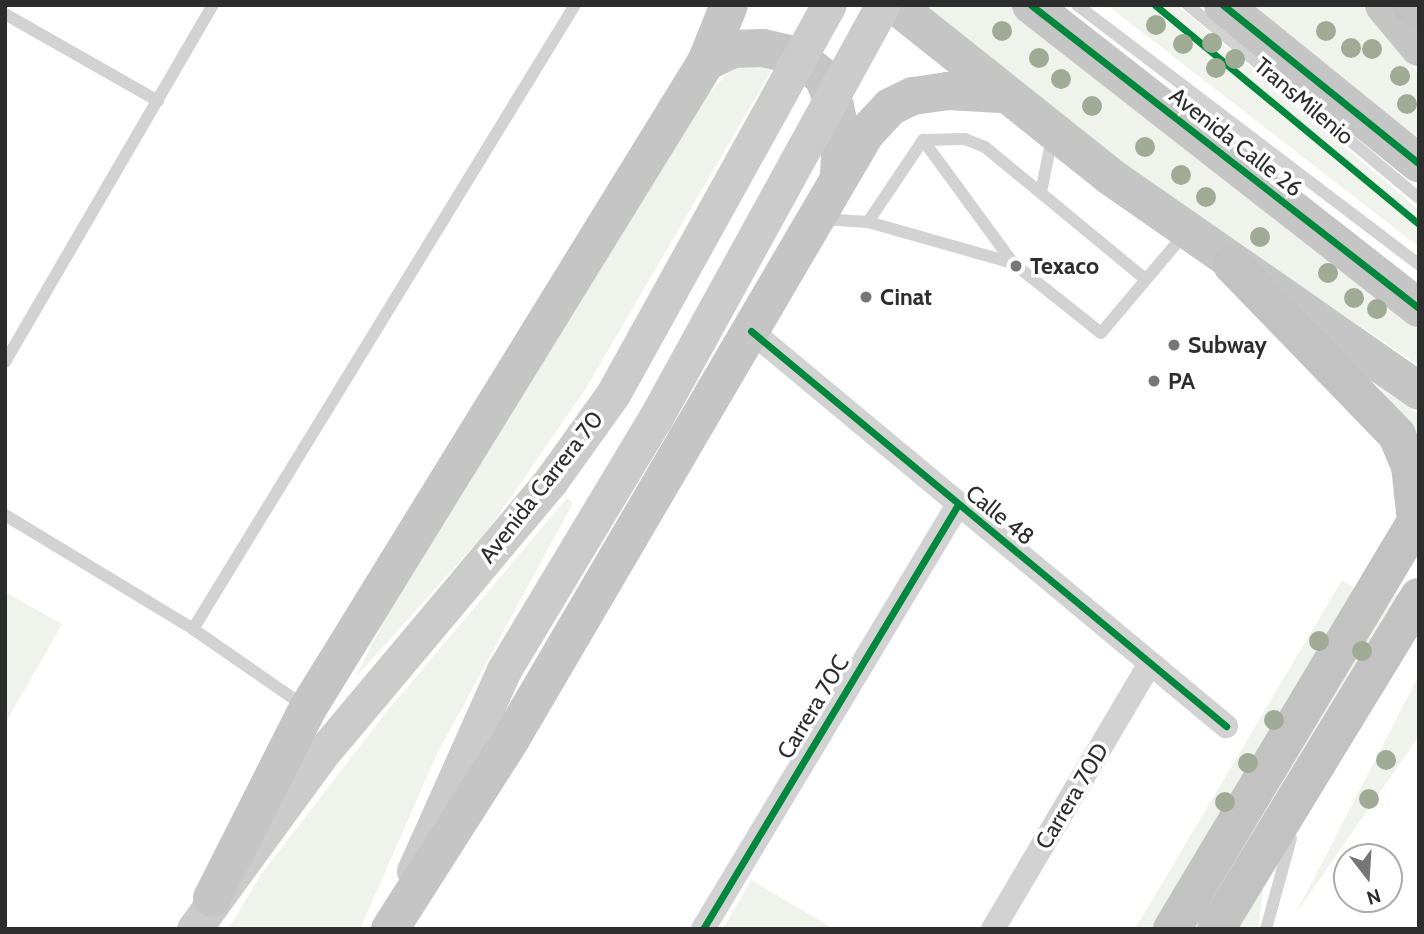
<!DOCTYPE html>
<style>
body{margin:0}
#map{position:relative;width:1424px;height:934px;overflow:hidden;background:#fff;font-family:Cabin,sans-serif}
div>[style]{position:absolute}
.green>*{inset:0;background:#f0f3ec}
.service>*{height:12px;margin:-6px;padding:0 6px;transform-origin:6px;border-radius:6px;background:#d2d2d2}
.minor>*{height:24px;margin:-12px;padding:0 12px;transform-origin:12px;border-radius:12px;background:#d2d2d2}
.secondary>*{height:35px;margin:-17.5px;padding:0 17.5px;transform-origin:17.5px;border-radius:17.5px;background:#cbcbcb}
.primary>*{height:38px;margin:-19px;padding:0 19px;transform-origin:19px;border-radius:19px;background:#c5c5c5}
.trunk>*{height:38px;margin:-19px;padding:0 19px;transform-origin:19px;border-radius:19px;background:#c2c2c2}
.secondary-bridge>*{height:35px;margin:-17.5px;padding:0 17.5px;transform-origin:17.5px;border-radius:17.5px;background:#cbcbcb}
.cycleway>*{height:7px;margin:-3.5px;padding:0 3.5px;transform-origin:3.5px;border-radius:3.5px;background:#00873e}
.trees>*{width:20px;height:20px;margin:-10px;border-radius:50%;background:#a0ab95}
.dots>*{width:19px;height:19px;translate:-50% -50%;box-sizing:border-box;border:4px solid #fff;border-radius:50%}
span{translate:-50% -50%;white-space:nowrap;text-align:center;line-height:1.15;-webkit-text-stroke:7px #fff;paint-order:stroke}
.street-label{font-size:23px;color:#2d2d2d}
.poi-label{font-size:23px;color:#2d2d2d;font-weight:700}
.left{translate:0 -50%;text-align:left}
.frame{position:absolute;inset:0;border:7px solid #2d2d2d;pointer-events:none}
.north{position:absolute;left:1333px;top:843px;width:70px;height:70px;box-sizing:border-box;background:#fff;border:2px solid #ababab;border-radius:50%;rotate:163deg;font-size:19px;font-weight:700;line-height:28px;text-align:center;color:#2d2d2d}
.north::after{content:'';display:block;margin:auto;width:24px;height:32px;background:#767676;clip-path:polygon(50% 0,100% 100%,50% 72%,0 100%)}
</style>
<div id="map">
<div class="green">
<div style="clip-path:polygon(923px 5px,1011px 5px,1419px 327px,1419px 366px,1148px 183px)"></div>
<div style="clip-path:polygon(1107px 5px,1177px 5px,1419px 210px,1419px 247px)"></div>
<div style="clip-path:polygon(1251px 5px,1362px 5px,1419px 74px,1419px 147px)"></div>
<div style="clip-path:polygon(740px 61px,774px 66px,585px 390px,488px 530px,355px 678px,414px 561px,697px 105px)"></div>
<div style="clip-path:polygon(1378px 387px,1419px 414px,1419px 440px,1412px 426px)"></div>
<div style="clip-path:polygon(567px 498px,573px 503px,437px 754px,360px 929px,228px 929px,262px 873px,384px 715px)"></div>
<div style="clip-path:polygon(1342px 580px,1359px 591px,1164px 929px,1135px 929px)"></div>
<div style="clip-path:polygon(5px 592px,62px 624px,5px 724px)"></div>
<div style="clip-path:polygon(1396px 593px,1400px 599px,1199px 929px,1192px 929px,1203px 902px)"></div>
<div style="clip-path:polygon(1419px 675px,1419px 736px,1295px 915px)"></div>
<div style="clip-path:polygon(751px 880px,834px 929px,723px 929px)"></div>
<div style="clip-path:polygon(1264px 883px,1258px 929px,1237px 929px)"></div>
</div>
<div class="service">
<div style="left:1077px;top:5px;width:430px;rotate:37.2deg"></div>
<div style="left:1188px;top:5px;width:301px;rotate:39.9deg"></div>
<div style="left:5px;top:14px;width:176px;rotate:29.6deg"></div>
<div style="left:923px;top:140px;width:152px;rotate:53.8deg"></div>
<div style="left:1041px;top:192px;width:55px;rotate:-78.5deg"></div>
<div style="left:823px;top:219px;width:45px;rotate:3.8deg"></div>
<div style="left:868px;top:222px;width:151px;rotate:15.8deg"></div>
<div style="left:1013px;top:263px;width:112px;rotate:38.5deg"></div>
<div style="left:1101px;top:333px;width:132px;rotate:-49.9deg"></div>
<div style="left:868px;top:222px;width:99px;rotate:-56.1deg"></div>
<div style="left:923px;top:140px;width:42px;rotate:-1.4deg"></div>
<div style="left:965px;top:139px;width:22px;rotate:22deg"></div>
<div style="left:985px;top:147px;width:207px;rotate:39.5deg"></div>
<div style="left:5px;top:362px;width:413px;rotate:-59.8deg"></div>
<div style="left:5px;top:515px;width:220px;rotate:31.2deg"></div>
<div style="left:193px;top:629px;width:135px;rotate:34.7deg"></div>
<div style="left:193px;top:629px;width:732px;rotate:-58.53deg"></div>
<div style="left:1266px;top:929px;width:94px;rotate:-74.6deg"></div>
</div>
<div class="minor">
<div style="left:751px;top:331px;width:618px;rotate:39.75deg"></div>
<div style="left:703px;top:929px;width:493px;rotate:-59deg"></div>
<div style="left:993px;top:929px;width:308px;rotate:-59.4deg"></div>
</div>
<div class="secondary">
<div style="left:414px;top:871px;width:220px;rotate:-65.9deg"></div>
<div style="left:504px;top:670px;width:293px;rotate:-59deg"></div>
<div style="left:194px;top:929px;width:214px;rotate:-53.9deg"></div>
<div style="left:320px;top:756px;width:358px;rotate:-50deg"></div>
<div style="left:550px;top:482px;width:108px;rotate:-54.4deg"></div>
</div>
<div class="primary">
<div style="left:895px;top:5px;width:276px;rotate:38.5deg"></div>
<div style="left:1111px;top:177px;width:375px;rotate:34.8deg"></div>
<div style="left:1031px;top:5px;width:492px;rotate:38deg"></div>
<div style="left:1223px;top:5px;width:252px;rotate:39deg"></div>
<div style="left:1384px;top:5px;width:55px;rotate:50.2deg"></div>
<div style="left:706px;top:62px;width:30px;rotate:-26deg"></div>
<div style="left:733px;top:49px;width:30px;rotate:-2deg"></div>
<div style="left:763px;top:48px;width:35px;rotate:13deg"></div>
<div style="left:797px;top:56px;width:33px;rotate:39deg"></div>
<div style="left:823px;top:77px;width:32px;rotate:68deg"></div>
<div style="left:835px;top:107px;width:27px;rotate:77deg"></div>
<div style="left:841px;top:133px;width:43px;rotate:92.7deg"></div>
<div style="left:212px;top:898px;width:213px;rotate:-63.2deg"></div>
<div style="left:308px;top:708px;width:759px;rotate:-58.36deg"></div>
<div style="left:706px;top:62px;width:61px;rotate:-68deg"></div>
<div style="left:390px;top:929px;width:225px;rotate:-57.5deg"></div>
<div style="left:511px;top:739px;width:702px;rotate:-59.64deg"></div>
<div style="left:866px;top:133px;width:35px;rotate:-47deg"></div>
<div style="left:890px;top:107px;width:25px;rotate:-26deg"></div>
<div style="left:913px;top:96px;width:34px;rotate:-8deg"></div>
<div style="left:947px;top:91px;width:54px;rotate:3.2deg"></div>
</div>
<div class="trunk">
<div style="left:1411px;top:5px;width:10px;rotate:37deg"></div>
<div style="left:1172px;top:929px;width:475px;rotate:-59.1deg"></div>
<div style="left:1416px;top:521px;width:55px;rotate:-96.2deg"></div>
<div style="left:1410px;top:466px;width:34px;rotate:-113deg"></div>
<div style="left:1397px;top:435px;width:237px;rotate:-134.1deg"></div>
<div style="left:1216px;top:929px;width:389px;rotate:-58.6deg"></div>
</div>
<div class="secondary-bridge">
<div style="left:613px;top:394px;width:445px;rotate:-61deg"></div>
<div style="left:655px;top:419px;width:473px;rotate:-61.2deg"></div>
</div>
<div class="cycleway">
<div style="left:1031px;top:5px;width:492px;rotate:38deg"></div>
<div style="left:1155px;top:5px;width:343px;rotate:39.7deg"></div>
<div style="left:1223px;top:5px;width:252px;rotate:39deg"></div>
<div style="left:751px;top:331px;width:618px;rotate:39.75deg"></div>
<div style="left:703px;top:929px;width:493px;rotate:-59deg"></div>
</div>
<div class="trees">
<div style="left:1156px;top:25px"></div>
<div style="left:1002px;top:31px"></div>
<div style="left:1326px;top:31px"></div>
<div style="left:1212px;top:43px"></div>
<div style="left:1183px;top:44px"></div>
<div style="left:1351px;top:48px"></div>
<div style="left:1372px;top:49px"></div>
<div style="left:1039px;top:58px"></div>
<div style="left:1235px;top:59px"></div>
<div style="left:1216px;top:68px"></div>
<div style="left:1400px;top:76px"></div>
<div style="left:1061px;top:79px"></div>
<div style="left:1407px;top:104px"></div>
<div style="left:1092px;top:106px"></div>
<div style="left:1145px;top:147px"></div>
<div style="left:1181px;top:175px"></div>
<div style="left:1206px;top:197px"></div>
<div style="left:1260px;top:237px"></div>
<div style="left:1328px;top:273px"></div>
<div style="left:1354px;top:298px"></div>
<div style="left:1377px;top:309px"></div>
<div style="left:1319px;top:641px"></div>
<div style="left:1362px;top:651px"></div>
<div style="left:1274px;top:720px"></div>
<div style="left:1386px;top:760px"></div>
<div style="left:1248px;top:763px"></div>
<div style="left:1369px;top:799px"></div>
<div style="left:1225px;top:802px"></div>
</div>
<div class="dots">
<div style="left:1016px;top:266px;background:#767676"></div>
<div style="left:866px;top:297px;background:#767676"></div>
<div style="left:1174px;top:345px;background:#767676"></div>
<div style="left:1154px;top:381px;background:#767676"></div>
</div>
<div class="street-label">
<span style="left:1304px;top:101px;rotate:40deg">TransMilenio</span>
<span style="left:1236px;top:142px;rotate:38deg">Avenida Calle 26</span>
<span style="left:541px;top:487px;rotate:-52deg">Avenida Carrera 70</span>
<span style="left:1000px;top:515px;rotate:39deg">Calle 48</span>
<span style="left:813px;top:707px;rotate:-59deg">Carrera 70C</span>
<span style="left:1072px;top:796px;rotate:-59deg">Carrera 70D</span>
</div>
<div class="poi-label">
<span class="left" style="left:1030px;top:266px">Texaco</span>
<span class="left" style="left:880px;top:297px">Cinat</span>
<span class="left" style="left:1188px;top:345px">Subway</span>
<span class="left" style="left:1168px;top:381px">PA</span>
</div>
<div class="frame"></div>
<div class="north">N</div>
</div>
